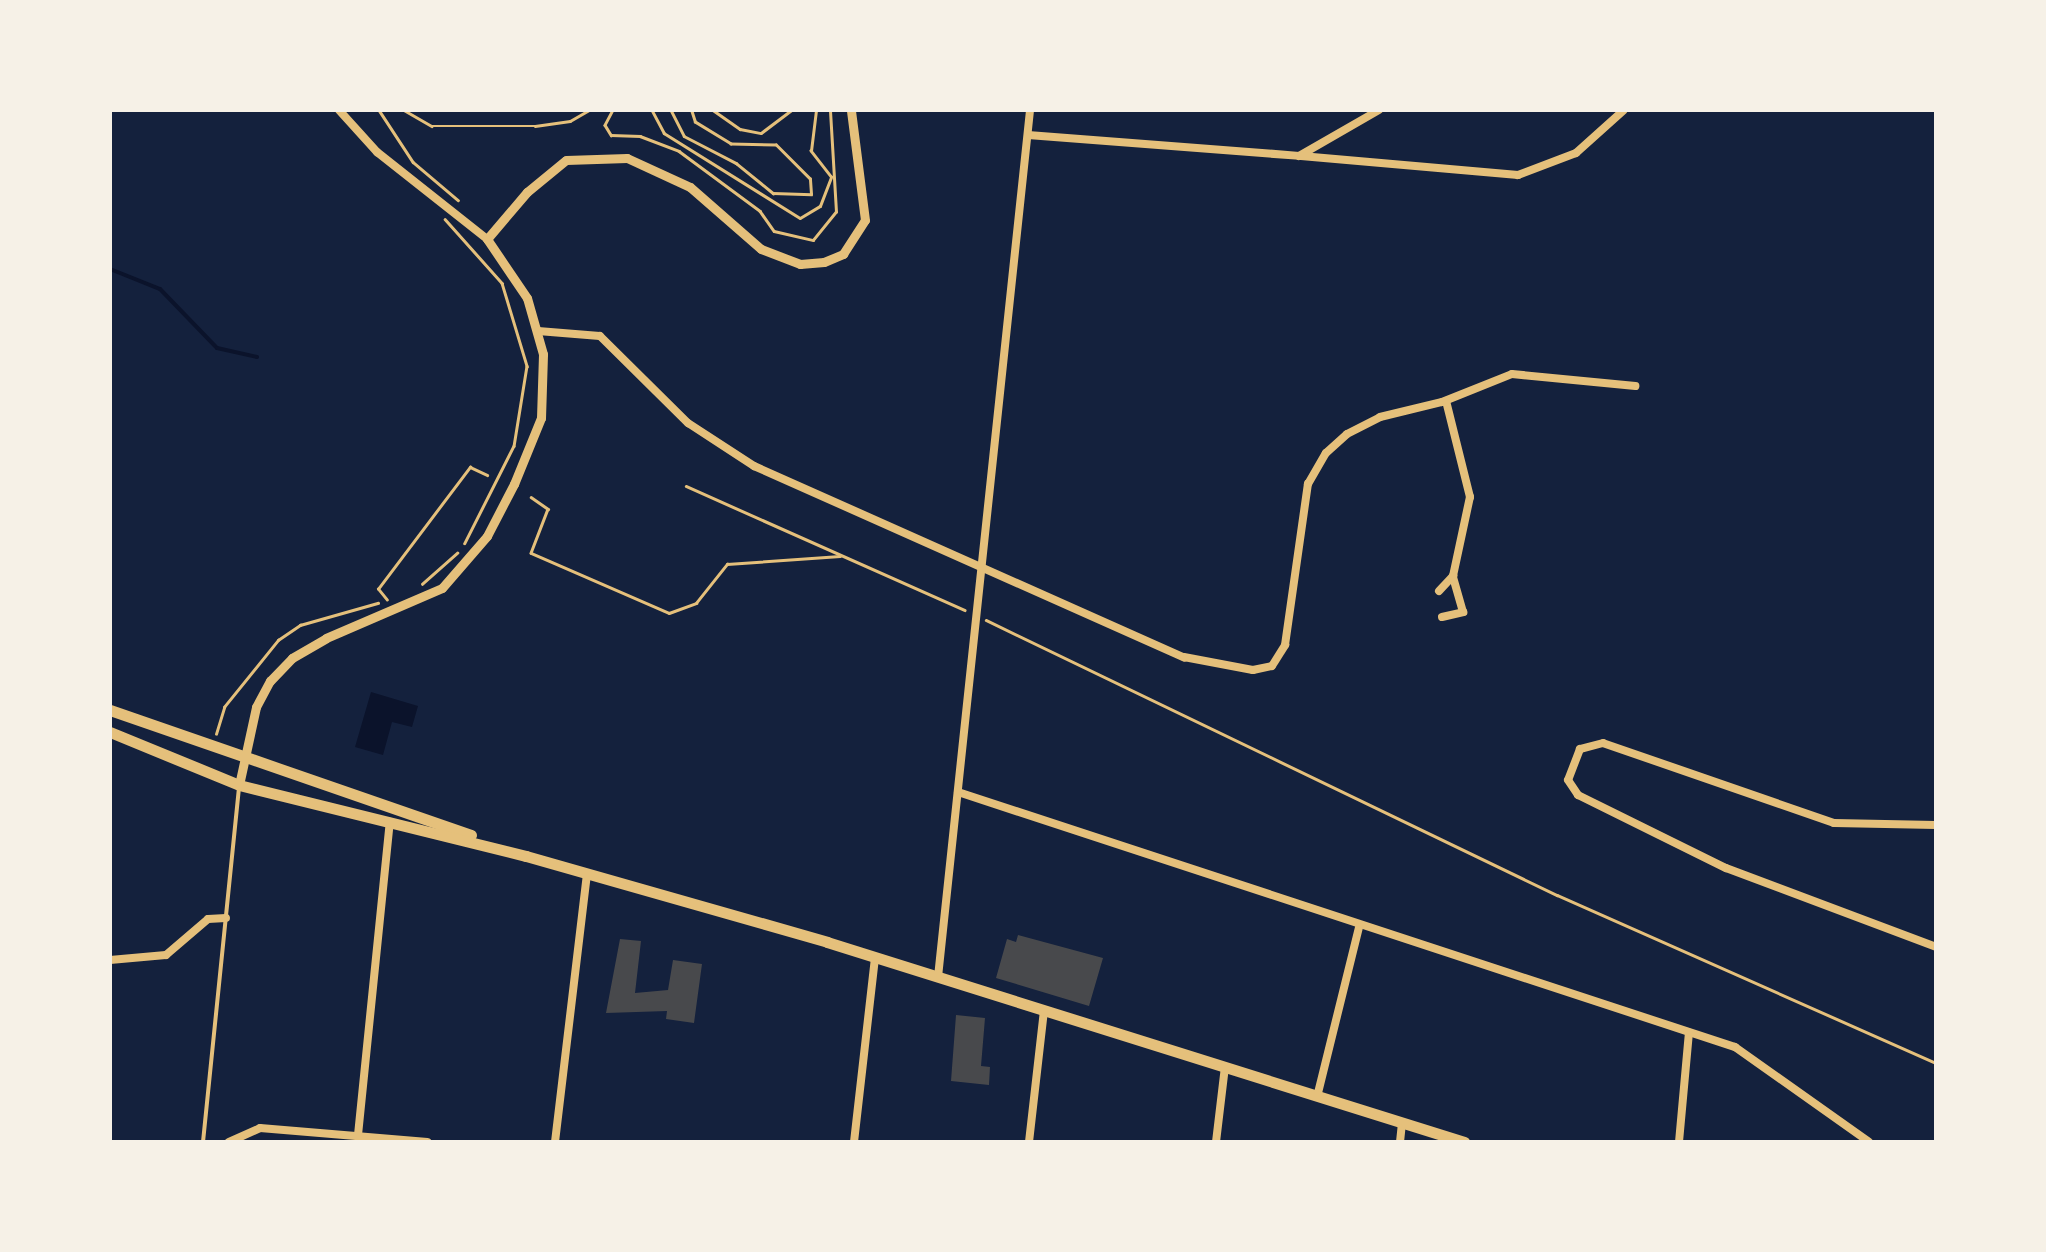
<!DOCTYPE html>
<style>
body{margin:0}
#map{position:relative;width:2046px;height:1252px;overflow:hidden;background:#14213d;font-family:"Source Serif 4",serif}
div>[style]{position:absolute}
.water>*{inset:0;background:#0b132b}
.stream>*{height:4px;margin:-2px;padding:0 2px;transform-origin:2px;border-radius:2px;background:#0b132b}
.building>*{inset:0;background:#48494c}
.path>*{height:2.5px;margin:-1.25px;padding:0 1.25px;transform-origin:1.25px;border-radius:1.25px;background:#e5c07b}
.service>*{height:4px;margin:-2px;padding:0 2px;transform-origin:2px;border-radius:2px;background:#e5c07b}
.minor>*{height:8px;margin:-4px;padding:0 4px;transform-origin:4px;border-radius:4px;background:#e5c07b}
.tertiary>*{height:9px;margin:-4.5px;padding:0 4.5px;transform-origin:4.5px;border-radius:4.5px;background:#e5c07b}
.primary>*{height:11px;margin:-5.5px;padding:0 5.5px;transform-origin:5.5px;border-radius:5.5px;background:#e5c07b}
span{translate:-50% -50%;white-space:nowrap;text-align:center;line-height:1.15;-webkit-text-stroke:10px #f6f1e7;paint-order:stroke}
.frame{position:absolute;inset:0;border:112px solid #f6f1e7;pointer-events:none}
</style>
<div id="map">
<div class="water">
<div style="clip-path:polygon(371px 692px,418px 706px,412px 727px,392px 722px,383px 755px,355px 747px)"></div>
</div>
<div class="stream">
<div style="left:110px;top:269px;width:54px;rotate:21.8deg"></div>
<div style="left:160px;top:289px;width:82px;rotate:46deg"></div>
<div style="left:217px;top:348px;width:41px;rotate:12.7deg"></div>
</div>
<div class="building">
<div style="clip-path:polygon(1018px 935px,1103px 958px,1089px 1006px,996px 978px,1007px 939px,1016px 942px)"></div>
<div style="clip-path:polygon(620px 939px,641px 941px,635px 993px,668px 990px,673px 960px,702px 964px,694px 1023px,666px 1019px,667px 1011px,606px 1013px)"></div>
<div style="clip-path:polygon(956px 1015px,985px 1018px,981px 1066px,990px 1067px,989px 1085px,951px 1081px)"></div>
</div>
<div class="path">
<div style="left:379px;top:110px;width:62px;rotate:56.8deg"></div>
<div style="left:413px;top:162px;width:59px;rotate:40.2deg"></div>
<div style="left:404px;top:110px;width:32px;rotate:30deg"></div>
<div style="left:432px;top:126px;width:103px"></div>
<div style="left:535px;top:126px;width:35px;rotate:-8deg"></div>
<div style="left:570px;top:121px;width:22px;rotate:-30deg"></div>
<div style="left:613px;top:110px;width:17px;rotate:118deg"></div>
<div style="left:605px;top:125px;width:12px;rotate:59deg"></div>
<div style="left:611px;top:135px;width:29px;rotate:2deg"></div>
<div style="left:640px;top:136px;width:42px;rotate:21deg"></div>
<div style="left:679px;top:151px;width:101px;rotate:36.5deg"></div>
<div style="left:760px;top:211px;width:24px;rotate:55deg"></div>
<div style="left:774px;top:231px;width:40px;rotate:13deg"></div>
<div style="left:813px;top:240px;width:36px;rotate:-51deg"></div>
<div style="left:836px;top:212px;width:102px;rotate:-93.4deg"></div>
<div style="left:652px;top:110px;width:26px;rotate:62deg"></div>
<div style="left:664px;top:133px;width:160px;rotate:32deg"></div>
<div style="left:800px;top:218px;width:23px;rotate:-31deg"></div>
<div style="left:820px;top:206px;width:31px;rotate:-69deg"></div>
<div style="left:831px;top:177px;width:33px;rotate:-128deg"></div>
<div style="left:811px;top:151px;width:41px;rotate:-83deg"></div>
<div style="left:671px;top:110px;width:29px;rotate:63deg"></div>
<div style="left:684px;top:136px;width:59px;rotate:27.4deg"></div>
<div style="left:736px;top:163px;width:48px;rotate:39deg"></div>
<div style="left:773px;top:193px;width:38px;rotate:2deg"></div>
<div style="left:811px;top:194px;width:15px;rotate:-94deg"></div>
<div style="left:810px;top:179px;width:48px;rotate:-135deg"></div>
<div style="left:776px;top:145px;width:45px;rotate:-178.7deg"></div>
<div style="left:731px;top:144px;width:42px;rotate:-148.6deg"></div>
<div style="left:695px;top:122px;width:13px;rotate:-108deg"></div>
<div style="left:713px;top:110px;width:33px;rotate:35deg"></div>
<div style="left:740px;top:129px;width:21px;rotate:11deg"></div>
<div style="left:761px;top:133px;width:38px;rotate:-37deg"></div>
<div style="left:445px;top:219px;width:86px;rotate:48.3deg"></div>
<div style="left:502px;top:283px;width:87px;rotate:73.2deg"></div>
<div style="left:527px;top:366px;width:81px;rotate:99.2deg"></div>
<div style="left:514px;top:446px;width:109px;rotate:116.8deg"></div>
<div style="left:686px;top:486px;width:305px;rotate:24deg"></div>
<div style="left:531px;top:497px;width:21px;rotate:35deg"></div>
<div style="left:548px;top:509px;width:47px;rotate:111.1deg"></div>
<div style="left:531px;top:553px;width:150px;rotate:23.5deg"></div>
<div style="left:669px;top:613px;width:29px;rotate:-20deg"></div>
<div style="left:696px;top:603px;width:50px;rotate:-51.5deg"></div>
<div style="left:727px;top:564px;width:113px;rotate:-4deg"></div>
<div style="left:422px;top:584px;width:47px;rotate:-41.5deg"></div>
<div style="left:387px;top:600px;width:14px;rotate:-129deg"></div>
<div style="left:378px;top:589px;width:153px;rotate:-53deg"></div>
<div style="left:470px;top:467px;width:19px;rotate:25deg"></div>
<div style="left:986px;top:620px;width:634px;rotate:25.72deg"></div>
<div style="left:1557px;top:895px;width:415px;rotate:23.9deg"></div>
<div style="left:216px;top:734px;width:28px;rotate:-73deg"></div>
<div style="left:224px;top:707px;width:86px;rotate:-51.1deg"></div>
<div style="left:278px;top:640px;width:27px;rotate:-34deg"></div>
<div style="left:300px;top:625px;width:81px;rotate:-15.8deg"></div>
</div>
<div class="service">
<div style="left:203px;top:1142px;width:354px;rotate:-84.2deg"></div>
</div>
<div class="minor">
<div style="left:339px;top:110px;width:57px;rotate:47.9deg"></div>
<div style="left:377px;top:152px;width:140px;rotate:38.3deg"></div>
<div style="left:1028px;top:135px;width:272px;rotate:4.4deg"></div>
<div style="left:1299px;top:156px;width:92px;rotate:-29.9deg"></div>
<div style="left:1301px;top:156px;width:218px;rotate:5deg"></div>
<div style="left:1518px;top:175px;width:62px;rotate:-20.8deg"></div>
<div style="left:1576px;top:153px;width:64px;rotate:-41.9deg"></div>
<div style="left:538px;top:331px;width:62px;rotate:4.6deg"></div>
<div style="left:600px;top:336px;width:124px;rotate:44.7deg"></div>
<div style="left:688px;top:423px;width:79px;rotate:33.1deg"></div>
<div style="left:754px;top:466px;width:471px;rotate:24deg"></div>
<div style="left:1184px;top:657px;width:70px;rotate:10.7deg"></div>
<div style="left:1253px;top:670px;width:19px;rotate:-12deg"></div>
<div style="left:1272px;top:666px;width:25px;rotate:-58deg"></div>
<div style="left:1285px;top:645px;width:163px;rotate:-81.9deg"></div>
<div style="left:1308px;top:484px;width:36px;rotate:-60deg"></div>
<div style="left:1326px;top:453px;width:28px;rotate:-42deg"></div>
<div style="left:1347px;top:434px;width:37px;rotate:-27deg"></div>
<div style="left:1380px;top:417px;width:64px;rotate:-13.6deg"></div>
<div style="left:1442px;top:402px;width:75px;rotate:-21.8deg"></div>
<div style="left:1512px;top:374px;width:124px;rotate:5.6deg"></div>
<div style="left:1439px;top:591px;width:21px;rotate:-47deg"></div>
<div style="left:1442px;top:617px;width:22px;rotate:-13deg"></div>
<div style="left:1463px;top:612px;width:37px;rotate:-106deg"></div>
<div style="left:1453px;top:576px;width:81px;rotate:-77.9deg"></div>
<div style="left:1470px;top:497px;width:99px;rotate:-104deg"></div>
<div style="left:958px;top:792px;width:818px;rotate:18.17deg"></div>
<div style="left:1735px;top:1047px;width:164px;rotate:35.3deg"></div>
<div style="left:1936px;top:825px;width:102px;rotate:-178.9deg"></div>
<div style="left:1834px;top:823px;width:244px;rotate:-160.9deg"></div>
<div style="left:1603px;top:743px;width:24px;rotate:165deg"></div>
<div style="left:1580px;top:749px;width:33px;rotate:111deg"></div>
<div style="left:1568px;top:780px;width:18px;rotate:56deg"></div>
<div style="left:1578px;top:795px;width:165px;rotate:26.3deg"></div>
<div style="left:1726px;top:868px;width:224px;rotate:20.6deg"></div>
<div style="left:110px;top:960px;width:56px;rotate:-5.1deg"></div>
<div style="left:166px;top:955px;width:55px;rotate:-40.6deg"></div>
<div style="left:208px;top:919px;width:18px;rotate:-3deg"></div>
<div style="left:938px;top:977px;width:872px;rotate:-83.94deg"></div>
<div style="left:1317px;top:1097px;width:175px;rotate:-76.1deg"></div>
<div style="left:358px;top:1135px;width:315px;rotate:-84.2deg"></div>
<div style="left:229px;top:1142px;width:34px;rotate:-24deg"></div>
<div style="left:260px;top:1128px;width:168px;rotate:4.8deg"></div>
<div style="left:555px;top:1142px;width:271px;rotate:-83.2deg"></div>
<div style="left:854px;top:1142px;width:186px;rotate:-83.5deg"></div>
<div style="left:1029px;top:1142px;width:133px;rotate:-83.5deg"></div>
<div style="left:1216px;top:1142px;width:76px;rotate:-83.2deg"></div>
<div style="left:1400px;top:1142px;width:20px;rotate:-84deg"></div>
<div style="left:1679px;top:1142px;width:110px;rotate:-84.8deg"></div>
</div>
<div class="tertiary">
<div style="left:239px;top:785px;width:80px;rotate:-77.7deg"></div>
<div style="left:256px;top:707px;width:30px;rotate:-62deg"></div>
<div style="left:270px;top:681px;width:32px;rotate:-46deg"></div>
<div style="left:292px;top:658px;width:39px;rotate:-30deg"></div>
<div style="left:326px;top:638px;width:126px;rotate:-23.3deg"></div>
<div style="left:442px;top:588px;width:69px;rotate:-49.1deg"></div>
<div style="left:487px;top:536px;width:59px;rotate:-62.6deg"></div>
<div style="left:514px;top:484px;width:71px;rotate:-67.8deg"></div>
<div style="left:541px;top:418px;width:64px;rotate:-88.2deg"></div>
<div style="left:543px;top:354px;width:58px;rotate:-105.9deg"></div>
<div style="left:527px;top:298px;width:71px;rotate:-124.1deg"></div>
<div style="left:487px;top:239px;width:62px;rotate:-49.6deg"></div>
<div style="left:527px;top:192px;width:50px;rotate:-39.4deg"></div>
<div style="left:566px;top:160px;width:61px;rotate:-1.9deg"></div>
<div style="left:627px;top:158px;width:69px;rotate:24.7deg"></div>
<div style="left:690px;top:187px;width:94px;rotate:41.1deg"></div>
<div style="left:761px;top:249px;width:42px;rotate:21deg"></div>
<div style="left:800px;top:264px;width:24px;rotate:-5deg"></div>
<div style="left:824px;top:262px;width:21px;rotate:-23deg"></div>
<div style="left:843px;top:254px;width:40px;rotate:-57.1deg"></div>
<div style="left:865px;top:220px;width:111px;rotate:-97.3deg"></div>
</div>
<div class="primary">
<div style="left:110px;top:710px;width:382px;rotate:19.1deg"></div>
<div style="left:110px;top:732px;width:139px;rotate:22.3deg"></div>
<div style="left:239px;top:785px;width:296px;rotate:13.9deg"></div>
<div style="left:526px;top:856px;width:313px;rotate:15.9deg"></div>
<div style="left:827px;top:942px;width:668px;rotate:17.43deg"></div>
</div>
<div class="frame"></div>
</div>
